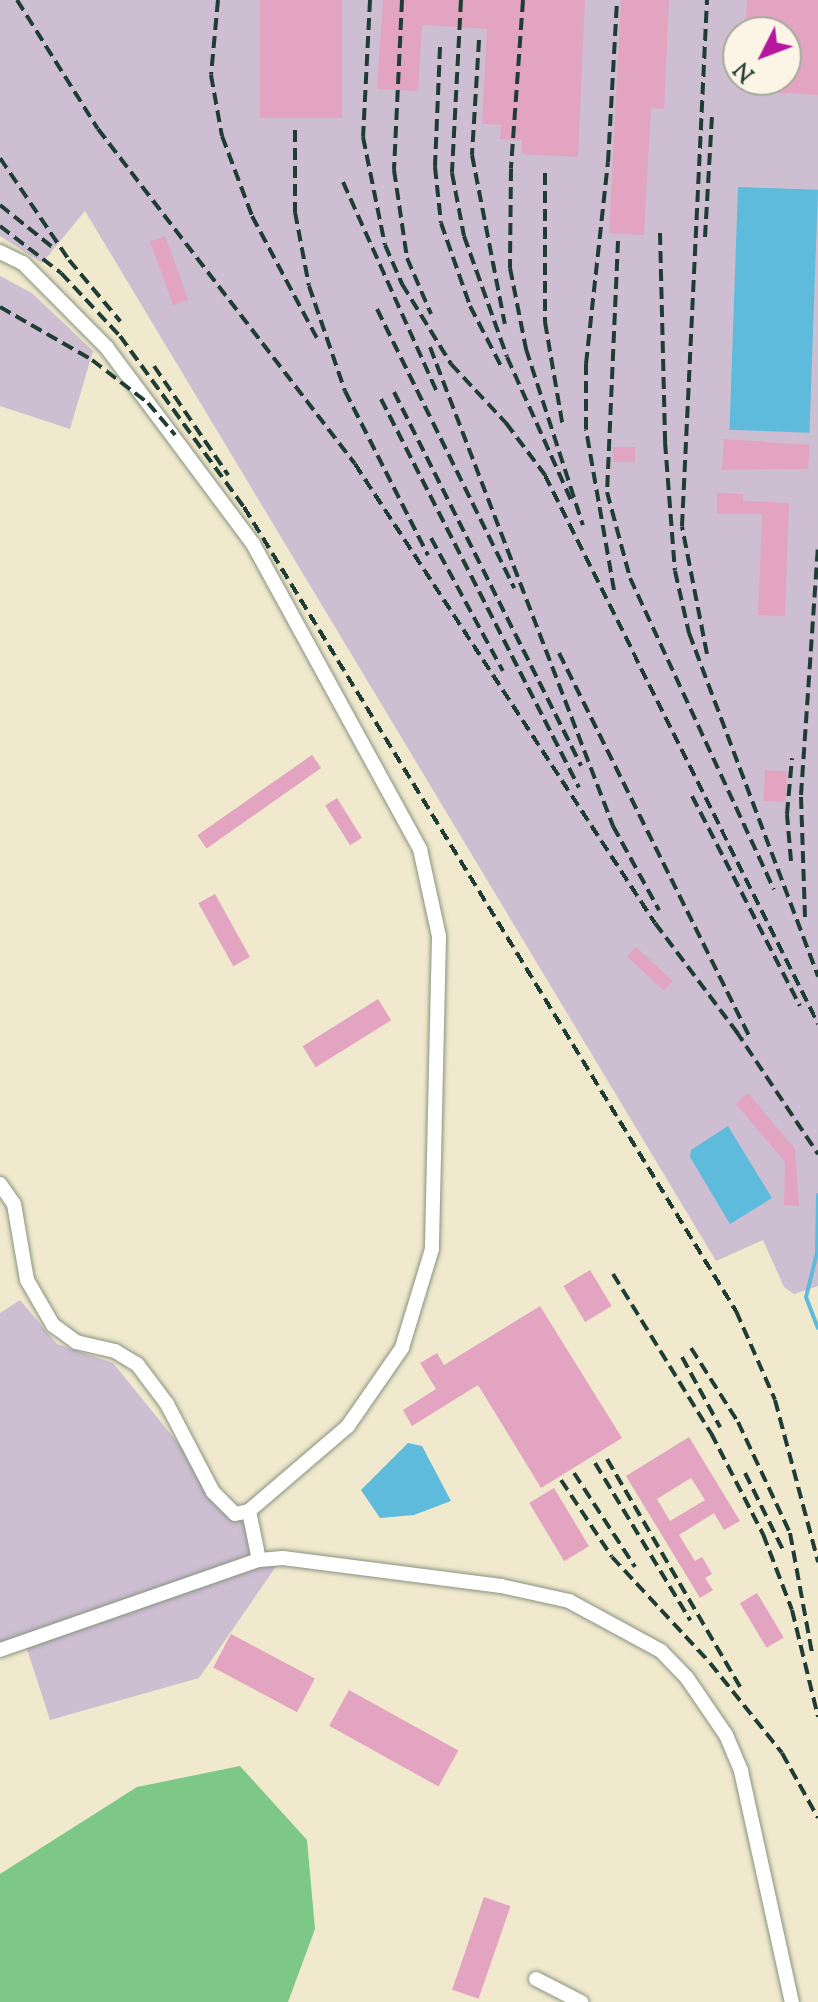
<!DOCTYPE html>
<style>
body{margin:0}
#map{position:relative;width:818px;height:2002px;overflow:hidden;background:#f0e9cd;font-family:"Sorts Mill Goudy",serif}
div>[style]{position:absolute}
.industrial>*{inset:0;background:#cdbed2}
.green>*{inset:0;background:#7dc886}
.water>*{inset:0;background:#5ebbdc;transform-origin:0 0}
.stream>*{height:4px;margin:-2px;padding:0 2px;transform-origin:2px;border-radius:2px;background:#5ebbdc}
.building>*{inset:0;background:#e3a4c2;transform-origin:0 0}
.roads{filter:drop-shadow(0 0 2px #889380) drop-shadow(0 0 2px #889380)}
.street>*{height:14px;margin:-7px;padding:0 7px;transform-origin:7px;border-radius:7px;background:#fff}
.rail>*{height:4px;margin-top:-2px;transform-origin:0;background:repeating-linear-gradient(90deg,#1f3d34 0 12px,transparent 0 18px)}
span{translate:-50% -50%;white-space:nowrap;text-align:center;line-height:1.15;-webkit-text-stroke:7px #fcf5e5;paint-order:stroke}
.north{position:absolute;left:722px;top:16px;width:80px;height:80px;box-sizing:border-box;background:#fcf5e5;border:2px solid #a4ab9e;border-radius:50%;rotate:228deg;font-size:22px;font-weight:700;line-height:32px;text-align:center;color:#1f3d34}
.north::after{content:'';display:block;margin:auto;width:28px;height:36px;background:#b5179e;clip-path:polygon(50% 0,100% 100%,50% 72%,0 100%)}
</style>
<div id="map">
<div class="industrial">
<div style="clip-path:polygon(evenodd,0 0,818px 0,818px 1286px,794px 1294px,784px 1287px,763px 1240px,716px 1261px,85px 211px,42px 263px,0 236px,0 0,738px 32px,786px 32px,786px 80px,738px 80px,738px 32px)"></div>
<div style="clip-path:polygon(0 276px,32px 293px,93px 351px,70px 429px,0 406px)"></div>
<div style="clip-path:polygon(20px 1300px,57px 1344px,113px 1363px,277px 1565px,199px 1678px,50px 1720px,23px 1637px,0 1644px,0 1313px)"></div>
</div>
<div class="green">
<div style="clip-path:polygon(240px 1766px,307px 1840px,315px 1929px,288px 2002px,0 2002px,0 1874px,137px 1787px)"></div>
</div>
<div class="water">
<div style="left:738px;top:187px;width:80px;height:243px;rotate:2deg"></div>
<div style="clip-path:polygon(728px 1126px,772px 1198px,730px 1224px,690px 1157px,691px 1150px)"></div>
<div style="clip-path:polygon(408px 1443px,422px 1446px,451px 1501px,414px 1515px,380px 1518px,361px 1490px)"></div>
</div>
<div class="stream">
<div style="left:818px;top:1195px;width:58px;rotate:91deg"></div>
<div style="left:817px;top:1253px;width:45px;rotate:104deg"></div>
<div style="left:806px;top:1297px;width:33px;rotate:69deg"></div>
</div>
<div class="building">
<div style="left:260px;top:0;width:82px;height:118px"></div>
<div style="clip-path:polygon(383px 0,585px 0,578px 157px,522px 154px,522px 140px,500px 139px,501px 125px,482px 124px,487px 29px,422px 25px,418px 91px,377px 89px)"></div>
<div style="clip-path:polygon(621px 0,669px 0,664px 109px,651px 108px,644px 235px,609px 233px)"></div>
<div style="clip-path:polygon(747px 0,818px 0,818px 95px,742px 91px,742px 80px,786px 80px,786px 32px,745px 32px)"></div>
<div style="left:165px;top:236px;width:68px;height:16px;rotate:70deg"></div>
<div style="clip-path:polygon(724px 439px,810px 445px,808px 469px,722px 470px)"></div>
<div style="left:613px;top:447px;width:22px;height:15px"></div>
<div style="clip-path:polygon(717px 493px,743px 494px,743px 501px,789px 503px,785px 616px,758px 615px,762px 514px,717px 514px)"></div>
<div style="left:312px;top:755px;width:16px;height:140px;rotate:55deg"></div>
<div style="left:765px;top:770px;width:22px;height:31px;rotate:3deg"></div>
<div style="left:337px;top:798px;width:47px;height:14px;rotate:58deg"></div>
<div style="left:215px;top:894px;width:72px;height:19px;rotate:61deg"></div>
<div style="left:636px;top:947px;width:50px;height:13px;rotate:43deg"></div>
<div style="left:378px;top:999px;width:25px;height:89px;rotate:58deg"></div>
<div style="clip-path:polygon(748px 1093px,795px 1149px,799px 1206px,784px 1205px,785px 1162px,736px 1104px)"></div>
<div style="left:590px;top:1270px;width:42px;height:31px;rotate:59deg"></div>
<div style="clip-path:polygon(540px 1306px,622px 1438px,541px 1488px,478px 1385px,412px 1426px,403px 1410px,436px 1389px,420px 1363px,437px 1353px,444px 1365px)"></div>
<div style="clip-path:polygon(evenodd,689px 1437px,740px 1521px,724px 1530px,714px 1513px,679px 1535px,695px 1561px,702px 1557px,712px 1574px,705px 1578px,713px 1590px,700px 1598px,626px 1476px,689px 1437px,691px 1478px,705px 1500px,670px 1521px,657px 1499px,691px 1478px)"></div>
<div style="left:554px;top:1488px;width:68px;height:29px;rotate:59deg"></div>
<div style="left:757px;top:1593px;width:52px;height:20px;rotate:59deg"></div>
<div style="left:231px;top:1634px;width:95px;height:38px;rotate:28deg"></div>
<div style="left:349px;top:1690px;width:125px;height:41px;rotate:29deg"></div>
<div style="left:484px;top:1897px;width:28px;height:98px;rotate:19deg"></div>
</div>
<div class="roads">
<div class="street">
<div style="left:0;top:252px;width:25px;rotate:26deg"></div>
<div style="left:23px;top:263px;width:120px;rotate:45.3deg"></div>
<div style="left:107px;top:348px;width:244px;rotate:53.3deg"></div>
<div style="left:253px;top:544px;width:348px;rotate:61.3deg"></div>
<div style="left:420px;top:849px;width:89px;rotate:77.7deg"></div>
<div style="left:439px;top:936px;width:313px;rotate:91.3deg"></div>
<div style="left:432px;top:1249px;width:103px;rotate:106.9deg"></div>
<div style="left:402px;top:1348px;width:95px;rotate:124.7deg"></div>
<div style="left:348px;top:1426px;width:130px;rotate:139.4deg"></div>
<div style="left:249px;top:1511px;width:50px;rotate:78.5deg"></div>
<div style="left:0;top:1184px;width:24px;rotate:55deg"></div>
<div style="left:14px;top:1204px;width:77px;rotate:80.3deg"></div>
<div style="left:27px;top:1280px;width:52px;rotate:60deg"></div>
<div style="left:53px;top:1325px;width:29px;rotate:36deg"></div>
<div style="left:76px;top:1342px;width:40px;rotate:13deg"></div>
<div style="left:115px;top:1351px;width:26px;rotate:31deg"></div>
<div style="left:137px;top:1364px;width:50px;rotate:53.1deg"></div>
<div style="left:167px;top:1404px;width:99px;rotate:62.4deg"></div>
<div style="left:213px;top:1492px;width:31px;rotate:45deg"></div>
<div style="left:235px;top:1514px;width:14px;rotate:-12deg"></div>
<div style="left:0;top:1650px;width:274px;rotate:-19.2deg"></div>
<div style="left:259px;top:1560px;width:24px;rotate:-5deg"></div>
<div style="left:283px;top:1558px;width:220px;rotate:7.3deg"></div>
<div style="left:501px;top:1586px;width:70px;rotate:12.4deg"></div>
<div style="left:569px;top:1601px;width:105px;rotate:28.5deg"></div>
<div style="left:661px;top:1651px;width:37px;rotate:46deg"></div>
<div style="left:687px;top:1678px;width:69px;rotate:55.6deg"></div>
<div style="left:726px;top:1735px;width:39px;rotate:67deg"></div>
<div style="left:741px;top:1771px;width:237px;rotate:77.6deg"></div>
<div style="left:536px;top:1979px;width:51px;rotate:27.1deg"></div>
</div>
</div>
<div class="rail">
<div style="left:17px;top:0;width:152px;rotate:57.9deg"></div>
<div style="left:98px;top:129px;width:422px;rotate:52.5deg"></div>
<div style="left:355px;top:464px;width:548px;rotate:56.83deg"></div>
<div style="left:655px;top:923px;width:145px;rotate:53.1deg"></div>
<div style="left:218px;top:0;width:75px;rotate:95.3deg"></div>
<div style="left:211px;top:75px;width:62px;rotate:79.8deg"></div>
<div style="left:222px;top:136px;width:85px;rotate:69.4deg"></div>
<div style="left:252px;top:216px;width:138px;rotate:62deg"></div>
<div style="left:370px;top:0;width:137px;rotate:92.9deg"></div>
<div style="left:363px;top:137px;width:110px;rotate:78.5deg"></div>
<div style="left:385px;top:245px;width:43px;rotate:66.4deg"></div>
<div style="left:402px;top:284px;width:94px;rotate:58.5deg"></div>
<div style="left:451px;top:364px;width:81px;rotate:47deg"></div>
<div style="left:506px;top:423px;width:65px;rotate:53.1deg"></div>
<div style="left:545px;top:475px;width:613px;rotate:63.56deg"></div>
<div style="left:402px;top:0;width:170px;rotate:92.7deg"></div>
<div style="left:394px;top:170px;width:89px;rotate:81.6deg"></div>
<div style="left:407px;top:258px;width:61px;rotate:66.8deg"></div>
<div style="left:461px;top:0;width:173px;rotate:93deg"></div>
<div style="left:452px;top:173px;width:64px;rotate:79.2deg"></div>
<div style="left:464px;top:236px;width:128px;rotate:70.4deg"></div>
<div style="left:507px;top:357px;width:159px;rotate:65.9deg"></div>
<div style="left:523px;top:0;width:169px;rotate:94.1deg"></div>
<div style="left:511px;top:169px;width:99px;rotate:90.6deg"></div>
<div style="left:510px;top:268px;width:83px;rotate:78.8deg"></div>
<div style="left:526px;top:349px;width:185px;rotate:72.1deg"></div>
<div style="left:479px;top:40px;width:115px;rotate:93.5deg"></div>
<div style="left:472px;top:155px;width:172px;rotate:79deg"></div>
<div style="left:440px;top:47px;width:120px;rotate:92.4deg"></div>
<div style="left:435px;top:167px;width:56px;rotate:83.9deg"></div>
<div style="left:441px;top:223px;width:88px;rotate:70.7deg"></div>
<div style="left:470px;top:306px;width:68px;rotate:62.7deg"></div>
<div style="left:295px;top:130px;width:82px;rotate:90deg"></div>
<div style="left:295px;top:212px;width:75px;rotate:79.3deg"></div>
<div style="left:309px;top:286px;width:111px;rotate:71.1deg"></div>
<div style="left:345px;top:391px;width:184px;rotate:63.2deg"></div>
<div style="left:0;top:158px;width:123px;rotate:55.9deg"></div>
<div style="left:69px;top:260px;width:80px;rotate:50.1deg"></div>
<div style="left:545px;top:173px;width:149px;rotate:90deg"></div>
<div style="left:545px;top:322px;width:107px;rotate:80.3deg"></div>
<div style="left:343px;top:182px;width:232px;rotate:65.9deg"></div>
<div style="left:0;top:205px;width:72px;rotate:38.8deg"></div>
<div style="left:0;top:226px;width:77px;rotate:37.6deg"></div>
<div style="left:61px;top:273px;width:86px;rotate:46.9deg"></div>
<div style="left:120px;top:336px;width:211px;rotate:54.1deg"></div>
<div style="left:244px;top:507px;width:943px;rotate:58.54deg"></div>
<div style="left:736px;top:1311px;width:97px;rotate:66.3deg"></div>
<div style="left:775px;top:1400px;width:168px;rotate:75.1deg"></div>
<div style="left:660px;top:233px;width:209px;rotate:88.6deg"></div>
<div style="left:665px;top:442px;width:129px;rotate:85.6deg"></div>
<div style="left:675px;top:571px;width:64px;rotate:77.3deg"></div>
<div style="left:689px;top:633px;width:367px;rotate:69.4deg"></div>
<div style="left:705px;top:237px;width:120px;rotate:-86.7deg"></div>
<div style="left:618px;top:241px;width:251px;rotate:92.5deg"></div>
<div style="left:607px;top:492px;width:89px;rotate:75deg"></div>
<div style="left:630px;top:578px;width:343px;rotate:65.2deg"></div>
<div style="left:0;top:307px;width:106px;rotate:29.9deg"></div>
<div style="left:92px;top:360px;width:71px;rotate:37.5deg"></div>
<div style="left:148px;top:403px;width:42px;rotate:49.8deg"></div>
<div style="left:377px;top:309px;width:311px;rotate:63.8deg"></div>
<div style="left:430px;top:347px;width:513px;rotate:69.09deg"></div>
<div style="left:613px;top:826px;width:96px;rotate:61.3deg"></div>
<div style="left:154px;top:366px;width:132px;rotate:55.8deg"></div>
<div style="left:394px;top:392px;width:418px;rotate:63.4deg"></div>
<div style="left:381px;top:399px;width:436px;rotate:63deg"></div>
<div style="left:431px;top:538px;width:151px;rotate:61.6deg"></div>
<div style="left:614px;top:590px;width:163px;rotate:-99.9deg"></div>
<div style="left:586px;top:429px;width:65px;rotate:-90deg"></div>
<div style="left:586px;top:364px;width:203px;rotate:-83.8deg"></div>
<div style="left:608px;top:162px;width:162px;rotate:-86.8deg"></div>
<div style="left:559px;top:653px;width:428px;rotate:63.6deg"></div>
<div style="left:707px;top:654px;width:130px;rotate:-101.1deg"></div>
<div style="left:682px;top:526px;width:527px;rotate:-87.28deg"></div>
<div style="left:692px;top:796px;width:236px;rotate:62.8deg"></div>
<div style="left:791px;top:861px;width:47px;rotate:-94.9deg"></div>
<div style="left:787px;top:814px;width:56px;rotate:-84.9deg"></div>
<div style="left:805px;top:917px;width:122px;rotate:-91.9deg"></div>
<div style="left:801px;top:795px;width:250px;rotate:-86.1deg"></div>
<div style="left:736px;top:1031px;width:148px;rotate:56.3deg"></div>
<div style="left:613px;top:1274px;width:187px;rotate:58.4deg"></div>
<div style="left:711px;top:1433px;width:114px;rotate:62.8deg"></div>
<div style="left:763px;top:1534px;width:81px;rotate:69.1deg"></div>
<div style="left:792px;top:1610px;width:110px;rotate:76.3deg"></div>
<div style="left:691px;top:1348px;width:88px;rotate:57.6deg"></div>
<div style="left:738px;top:1422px;width:123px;rotate:64.9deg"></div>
<div style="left:790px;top:1533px;width:122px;rotate:79.6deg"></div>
<div style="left:682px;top:1357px;width:80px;rotate:61.5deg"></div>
<div style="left:607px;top:1459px;width:264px;rotate:59.7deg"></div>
<div style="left:595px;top:1463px;width:184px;rotate:58.8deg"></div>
<div style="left:574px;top:1473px;width:112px;rotate:57deg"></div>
<div style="left:745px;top:1473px;width:88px;rotate:63.7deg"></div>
<div style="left:561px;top:1480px;width:92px;rotate:56.5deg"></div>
<div style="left:612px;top:1557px;width:144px;rotate:47.2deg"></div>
<div style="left:710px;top:1663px;width:115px;rotate:51.3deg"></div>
<div style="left:782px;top:1753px;width:74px;rotate:61deg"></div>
</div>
<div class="north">N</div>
</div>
